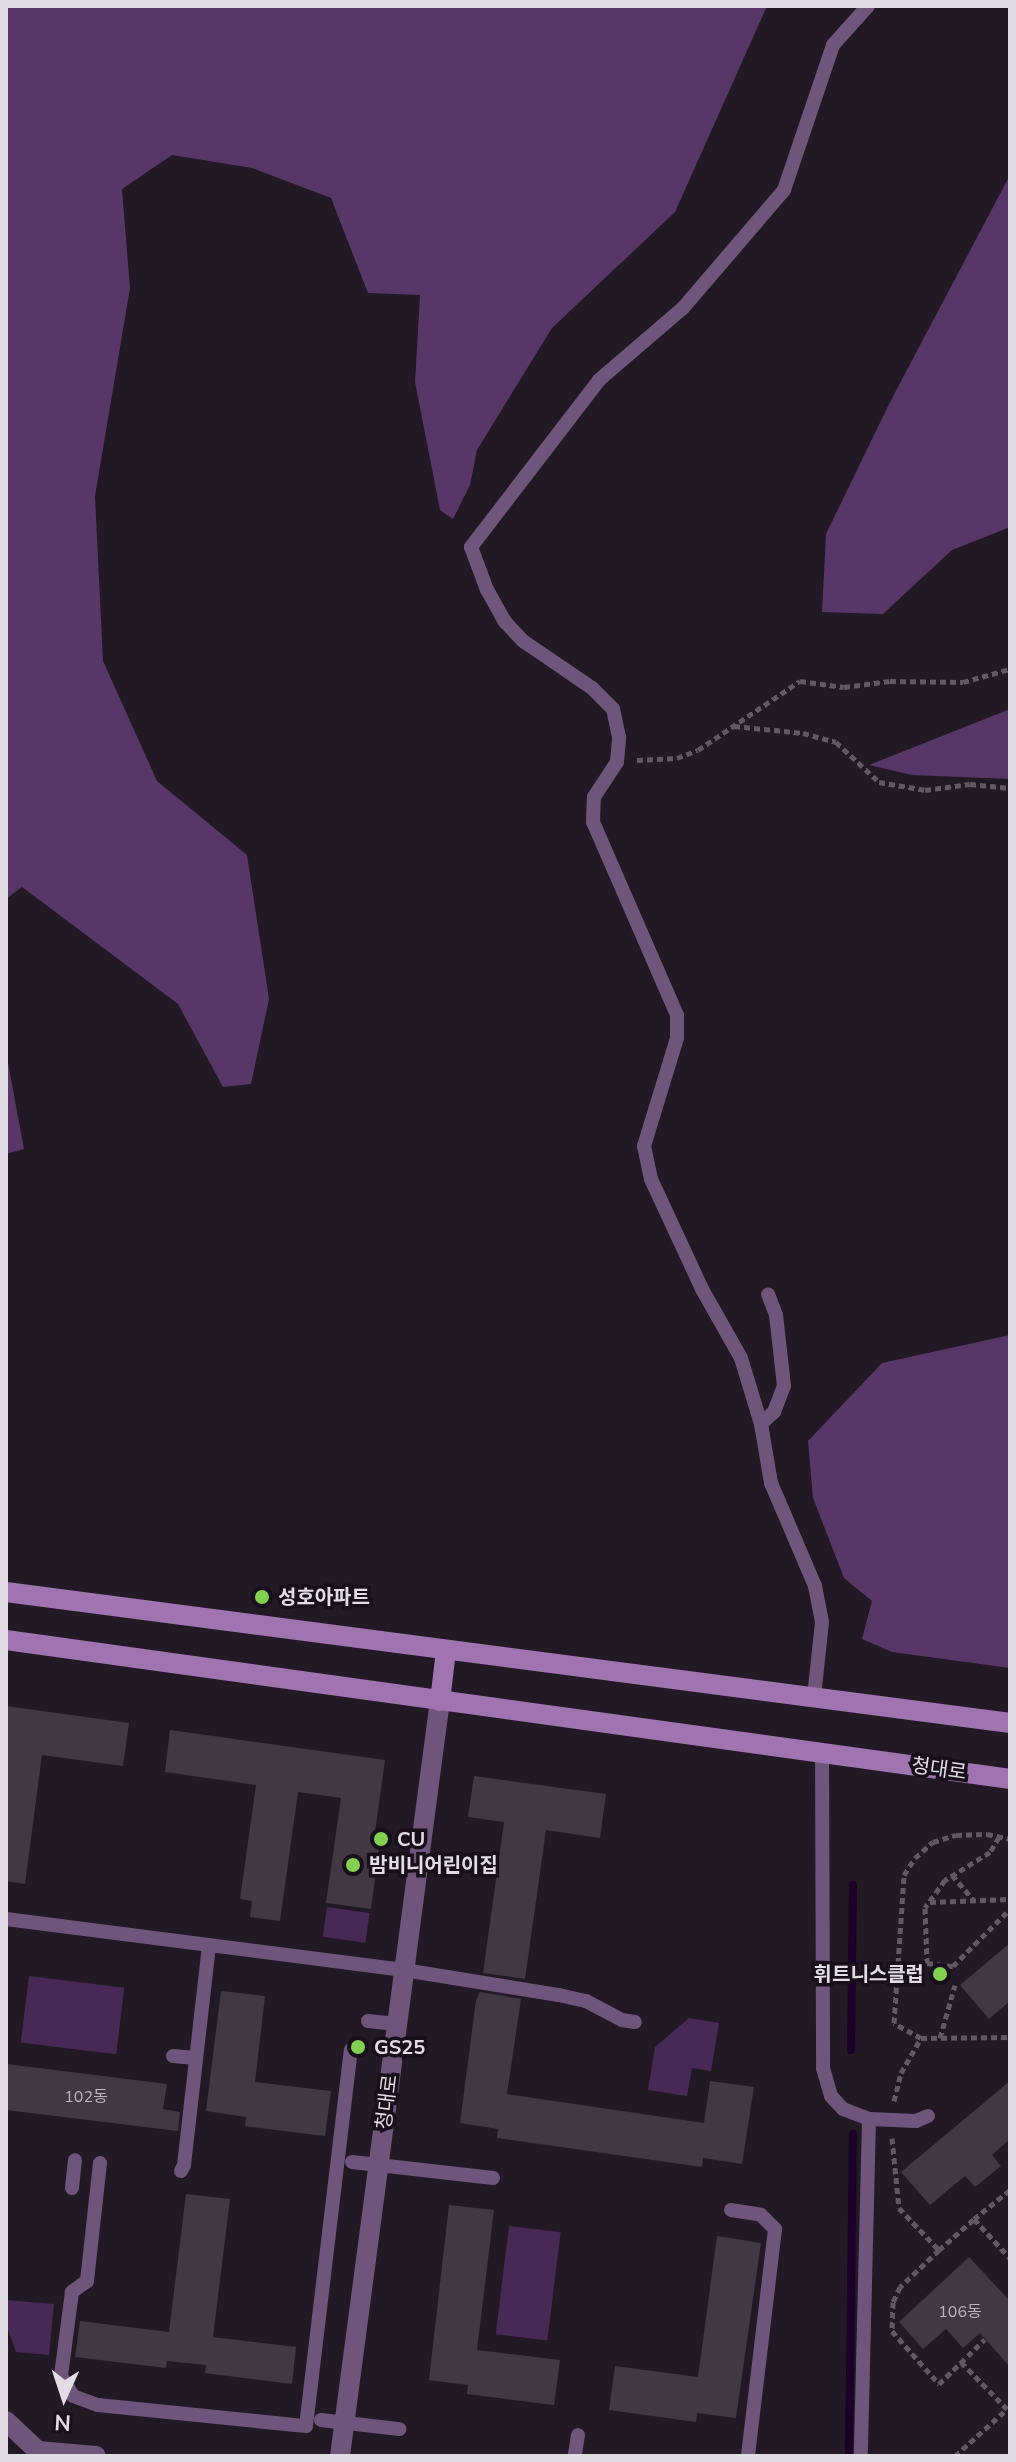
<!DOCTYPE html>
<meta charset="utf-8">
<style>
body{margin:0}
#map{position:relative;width:1016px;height:2462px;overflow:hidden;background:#211924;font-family:"Nunito Sans","Noto Sans KR",sans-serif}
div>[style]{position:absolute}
.green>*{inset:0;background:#482955;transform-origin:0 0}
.forest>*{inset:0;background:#583667}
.stream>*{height:8px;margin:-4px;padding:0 4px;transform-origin:4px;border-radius:4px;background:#1c0027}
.building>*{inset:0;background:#413844}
.path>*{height:5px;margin-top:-2.5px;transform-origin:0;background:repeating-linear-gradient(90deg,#605962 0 6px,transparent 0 10px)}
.lane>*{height:14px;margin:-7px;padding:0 7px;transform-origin:7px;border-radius:7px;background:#6f557b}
.street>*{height:20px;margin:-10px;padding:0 10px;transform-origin:10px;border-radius:10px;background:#6f557b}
.secondary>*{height:20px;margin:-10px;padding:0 10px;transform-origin:10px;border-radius:10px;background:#9f74b1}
.dots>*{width:22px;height:22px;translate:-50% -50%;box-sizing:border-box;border:4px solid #17101a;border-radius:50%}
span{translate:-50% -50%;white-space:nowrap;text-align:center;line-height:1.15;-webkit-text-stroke:7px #17101a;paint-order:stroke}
.number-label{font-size:16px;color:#bab4bc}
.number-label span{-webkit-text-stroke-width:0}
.poi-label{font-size:20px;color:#e2dde4;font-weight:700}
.left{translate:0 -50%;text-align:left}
.right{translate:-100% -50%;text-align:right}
.street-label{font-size:20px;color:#e2dde4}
.frame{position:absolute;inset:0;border:8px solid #e2dde4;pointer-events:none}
.north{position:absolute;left:24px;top:2358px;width:80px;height:80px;-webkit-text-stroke:6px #17101a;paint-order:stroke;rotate:183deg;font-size:22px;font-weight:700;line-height:32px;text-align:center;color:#e2dde4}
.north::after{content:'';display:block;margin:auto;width:28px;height:36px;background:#e2dde4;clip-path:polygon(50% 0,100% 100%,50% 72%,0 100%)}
</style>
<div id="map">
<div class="green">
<div style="left:327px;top:1907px;width:43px;height:30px;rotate:8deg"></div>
<div style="left:29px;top:1976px;width:96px;height:67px;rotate:7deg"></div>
<div style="clip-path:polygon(689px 2018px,719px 2023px,711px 2071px,692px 2068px,687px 2096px,648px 2090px,655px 2047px)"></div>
<div style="left:509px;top:2226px;width:52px;height:109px;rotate:7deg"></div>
<div style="clip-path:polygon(6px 2300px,54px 2304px,49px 2355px,16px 2352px,6px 2324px)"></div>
</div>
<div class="forest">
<div style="clip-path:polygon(6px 6px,767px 6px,675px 212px,552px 328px,477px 450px,470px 485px,453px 519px,440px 510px,415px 382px,420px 295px,368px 293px,331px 198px,252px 168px,172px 155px,122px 189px,130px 288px,95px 496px,103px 661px,157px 781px,247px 855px,269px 999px,251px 1084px,223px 1087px,178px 1004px,22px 887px,6px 899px)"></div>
<div style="clip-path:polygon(1010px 175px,1010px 527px,952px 550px,883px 614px,822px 612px,826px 534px,890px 402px)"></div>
<div style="clip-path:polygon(1010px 709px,1010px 779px,912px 775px,869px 765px)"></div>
<div style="clip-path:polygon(6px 1052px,24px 1149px,6px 1154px)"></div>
<div style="clip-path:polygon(1010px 1335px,1010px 1668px,892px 1652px,862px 1639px,872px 1601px,844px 1578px,813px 1498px,808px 1441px,882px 1363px)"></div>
</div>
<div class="stream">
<div style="left:851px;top:2050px;width:165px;rotate:-89.3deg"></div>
<div style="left:849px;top:2456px;width:322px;rotate:-89.3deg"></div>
</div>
<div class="building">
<div style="clip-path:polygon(6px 1706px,129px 1723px,123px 1766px,42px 1755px,25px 1884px,6px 1881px)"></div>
<div style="clip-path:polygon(170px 1730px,385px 1760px,375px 1832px,381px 1833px,371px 1909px,326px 1903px,341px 1798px,298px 1792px,280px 1921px,250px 1917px,252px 1901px,240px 1899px,256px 1785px,165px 1772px)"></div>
<div style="clip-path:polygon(474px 1776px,606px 1794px,600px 1838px,546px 1830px,525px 1979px,483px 1973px,504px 1822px,468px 1817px)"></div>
<div style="clip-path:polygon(1010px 1943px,1010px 2001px,989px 2019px,960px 1985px)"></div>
<div style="clip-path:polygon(221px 1991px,265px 1996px,255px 2082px,331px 2091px,325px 2136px,245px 2126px,246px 2117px,206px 2111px)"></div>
<div style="clip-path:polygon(480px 1992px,521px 1999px,507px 2094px,704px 2123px,710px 2081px,754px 2087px,742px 2164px,703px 2158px,702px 2167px,497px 2138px,498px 2129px,460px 2123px,476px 2000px)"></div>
<div style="clip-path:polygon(6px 2064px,167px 2084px,163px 2109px,180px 2112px,178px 2131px,6px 2110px)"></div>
<div style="clip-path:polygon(1010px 2081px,1010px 2139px,992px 2155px,1001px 2166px,975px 2187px,965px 2176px,930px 2205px,901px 2172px)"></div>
<div style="clip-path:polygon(186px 2194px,230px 2199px,213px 2337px,296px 2347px,292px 2384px,205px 2373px,206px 2365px,167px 2361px,166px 2368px,75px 2357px,80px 2321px,169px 2332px)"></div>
<div style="clip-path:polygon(449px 2205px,494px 2210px,477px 2350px,560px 2360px,554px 2405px,467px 2394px,468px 2385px,429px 2380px)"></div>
<div style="clip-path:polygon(717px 2236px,761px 2243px,736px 2418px,697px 2413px,696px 2422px,609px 2410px,615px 2366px,698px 2377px)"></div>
<div style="clip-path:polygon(969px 2257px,1010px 2301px,1010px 2367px,980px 2333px,963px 2348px,946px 2329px,923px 2349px,899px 2322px)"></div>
</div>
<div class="path">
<div style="left:734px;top:726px;width:69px;rotate:5.8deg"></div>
<div style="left:803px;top:733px;width:34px;rotate:15deg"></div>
<div style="left:836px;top:742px;width:59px;rotate:42.9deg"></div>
<div style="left:879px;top:782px;width:47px;rotate:9.9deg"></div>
<div style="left:925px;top:790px;width:45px;rotate:-7.6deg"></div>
<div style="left:970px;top:784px;width:40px;rotate:5.7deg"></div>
<div style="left:637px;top:760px;width:40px;rotate:-2.9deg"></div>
<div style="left:677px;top:758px;width:22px;rotate:-21deg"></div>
<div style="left:698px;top:750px;width:123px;rotate:-34.1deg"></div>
<div style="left:800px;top:681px;width:44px;rotate:7.8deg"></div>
<div style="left:844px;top:687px;width:46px;rotate:-7.4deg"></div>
<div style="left:890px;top:681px;width:73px;rotate:0.8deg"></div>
<div style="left:963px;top:682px;width:49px;rotate:-15.5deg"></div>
<div style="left:999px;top:1837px;width:17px;rotate:121deg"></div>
<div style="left:990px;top:1852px;width:53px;rotate:148.1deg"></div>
<div style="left:945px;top:1880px;width:34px;rotate:126deg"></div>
<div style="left:925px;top:1908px;width:55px;rotate:87.9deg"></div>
<div style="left:927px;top:1963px;width:26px;rotate:7deg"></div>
<div style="left:953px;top:1966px;width:81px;rotate:-45deg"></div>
<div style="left:952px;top:1875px;width:32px;rotate:49deg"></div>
<div style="left:930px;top:1902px;width:80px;rotate:-2.1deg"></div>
<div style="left:921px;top:2038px;width:31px;rotate:-151deg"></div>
<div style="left:894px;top:2023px;width:148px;rotate:-86.1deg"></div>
<div style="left:904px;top:1875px;width:20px;rotate:-57deg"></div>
<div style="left:915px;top:1858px;width:24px;rotate:-42deg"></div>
<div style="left:933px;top:1842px;width:24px;rotate:-17deg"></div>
<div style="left:956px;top:1835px;width:31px;rotate:-2deg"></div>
<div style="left:987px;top:1834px;width:24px;rotate:12deg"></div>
<div style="left:940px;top:2038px;width:55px;rotate:-74.2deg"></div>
<div style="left:894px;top:2101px;width:29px;rotate:-76deg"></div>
<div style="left:901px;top:2073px;width:40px;rotate:-60.3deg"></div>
<div style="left:921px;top:2038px;width:89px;rotate:-0.6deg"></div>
<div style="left:892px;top:2138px;width:70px;rotate:84.3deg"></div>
<div style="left:899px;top:2208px;width:58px;rotate:46.4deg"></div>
<div style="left:939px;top:2250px;width:47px;rotate:-41.5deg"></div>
<div style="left:974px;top:2219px;width:53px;rotate:47.3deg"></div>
<div style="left:974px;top:2219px;width:46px;rotate:-38.9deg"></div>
<div style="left:939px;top:2250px;width:54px;rotate:136.5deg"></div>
<div style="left:900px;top:2287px;width:17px;rotate:115deg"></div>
<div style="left:893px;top:2302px;width:29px;rotate:92deg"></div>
<div style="left:892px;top:2331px;width:71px;rotate:48.4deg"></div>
<div style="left:939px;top:2384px;width:64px;rotate:-44.4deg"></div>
<div style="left:961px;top:2362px;width:70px;rotate:45.6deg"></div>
<div style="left:955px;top:2456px;width:70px;rotate:-42.1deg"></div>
</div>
<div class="lane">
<div style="left:761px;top:1424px;width:18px;rotate:-43deg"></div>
<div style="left:774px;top:1412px;width:28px;rotate:-69deg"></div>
<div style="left:784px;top:1386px;width:71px;rotate:-96.4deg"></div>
<div style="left:776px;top:1315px;width:22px;rotate:-111deg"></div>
<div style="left:814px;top:1697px;width:75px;rotate:-83.9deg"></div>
<div style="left:822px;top:1622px;width:37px;rotate:-101deg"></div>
<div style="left:815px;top:1586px;width:112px;rotate:-113.1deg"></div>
<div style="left:771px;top:1483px;width:60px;rotate:-99.6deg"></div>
<div style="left:761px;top:1424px;width:69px;rotate:-106.9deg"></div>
<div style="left:741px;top:1358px;width:79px;rotate:-119.5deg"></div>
<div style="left:702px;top:1289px;width:121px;rotate:-114.9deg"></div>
<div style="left:651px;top:1179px;width:34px;rotate:-102deg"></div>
<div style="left:644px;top:1146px;width:113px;rotate:-73deg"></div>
<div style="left:677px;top:1038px;width:23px;rotate:-90deg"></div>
<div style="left:677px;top:1015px;width:210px;rotate:-113.5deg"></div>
<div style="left:593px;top:822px;width:25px;rotate:-88deg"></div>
<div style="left:594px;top:797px;width:42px;rotate:-56.7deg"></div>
<div style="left:617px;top:762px;width:25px;rotate:-85deg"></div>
<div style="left:619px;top:737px;width:29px;rotate:-102deg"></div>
<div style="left:613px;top:709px;width:30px;rotate:-135deg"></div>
<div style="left:592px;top:688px;width:83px;rotate:-145.7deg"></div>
<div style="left:523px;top:641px;width:26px;rotate:-133deg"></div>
<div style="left:505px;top:622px;width:37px;rotate:-119deg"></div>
<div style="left:487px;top:590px;width:46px;rotate:-110.4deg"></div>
<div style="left:471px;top:547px;width:210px;rotate:-52.5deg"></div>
<div style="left:599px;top:380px;width:111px;rotate:-40.6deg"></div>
<div style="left:683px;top:308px;width:155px;rotate:-49.4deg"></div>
<div style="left:784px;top:190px;width:153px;rotate:-71.3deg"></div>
<div style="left:833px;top:45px;width:52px;rotate:-48.1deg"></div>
<div style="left:822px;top:1754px;width:314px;rotate:89.8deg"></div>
<div style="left:823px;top:2068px;width:29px;rotate:74deg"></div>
<div style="left:831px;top:2096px;width:18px;rotate:47deg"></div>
<div style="left:843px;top:2109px;width:28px;rotate:21deg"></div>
<div style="left:869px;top:2119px;width:337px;rotate:91.4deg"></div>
<div style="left:6px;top:1919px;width:401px;rotate:7.3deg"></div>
<div style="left:404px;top:1970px;width:157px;rotate:9.2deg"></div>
<div style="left:559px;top:1995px;width:28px;rotate:13deg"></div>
<div style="left:586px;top:2001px;width:41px;rotate:27.8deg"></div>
<div style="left:622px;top:2020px;width:13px;rotate:9deg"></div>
<div style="left:368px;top:2021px;width:29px;rotate:6deg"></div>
<div style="left:173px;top:2056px;width:23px;rotate:5deg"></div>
<div style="left:869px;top:2119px;width:47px;rotate:2.4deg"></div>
<div style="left:916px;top:2121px;width:13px;rotate:-23deg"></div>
<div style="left:352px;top:2162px;width:142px;rotate:6.5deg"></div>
<div style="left:100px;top:2163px;width:119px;rotate:96.3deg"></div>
<div style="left:87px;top:2281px;width:19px;rotate:144deg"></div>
<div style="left:72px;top:2292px;width:85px;rotate:97.5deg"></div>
<div style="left:61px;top:2376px;width:23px;rotate:59deg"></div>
<div style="left:73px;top:2396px;width:27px;rotate:20deg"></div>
<div style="left:98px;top:2405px;width:209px;rotate:5.8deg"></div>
<div style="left:306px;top:2426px;width:379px;rotate:-83.2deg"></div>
<div style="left:181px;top:2171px;width:7px;rotate:-63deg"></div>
<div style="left:184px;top:2165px;width:220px;rotate:-83.5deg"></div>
<div style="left:72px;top:2188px;width:28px;rotate:-84deg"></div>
<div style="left:731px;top:2210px;width:30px;rotate:9deg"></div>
<div style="left:761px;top:2215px;width:20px;rotate:45deg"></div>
<div style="left:775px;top:2229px;width:229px;rotate:96.8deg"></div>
<div style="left:321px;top:2420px;width:79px;rotate:6.6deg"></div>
<div style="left:575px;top:2454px;width:19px;rotate:-81deg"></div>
</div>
<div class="street">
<div style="left:6px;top:2421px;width:44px;rotate:43.2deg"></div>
<div style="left:38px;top:2451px;width:58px;rotate:4.9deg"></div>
<div style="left:340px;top:2456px;width:762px;rotate:-82.46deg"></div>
</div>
<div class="secondary">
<div style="left:6px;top:1592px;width:1013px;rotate:7.43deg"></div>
<div style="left:6px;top:1640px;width:1014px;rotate:7.88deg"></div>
<div style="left:440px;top:1701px;width:50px;rotate:-83.2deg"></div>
</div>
<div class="dots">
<div style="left:262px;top:1597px;background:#81d050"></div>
<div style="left:381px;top:1839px;background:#81d050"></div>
<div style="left:353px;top:1865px;background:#81d050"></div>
<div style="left:940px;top:1974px;background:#81d050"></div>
<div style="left:358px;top:2047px;background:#81d050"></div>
</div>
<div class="number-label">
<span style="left:86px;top:2097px">102동</span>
<span style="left:960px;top:2312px">106동</span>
</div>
<div class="poi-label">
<span class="left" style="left:278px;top:1597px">성호아파트</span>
<span class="left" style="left:397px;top:1839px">CU</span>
<span class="left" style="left:369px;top:1865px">밤비니어린이집</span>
<span class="right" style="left:924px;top:1974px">휘트니스클럽</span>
<span class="left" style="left:374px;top:2047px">GS25</span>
</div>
<div class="street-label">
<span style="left:939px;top:1769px;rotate:8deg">청대로</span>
<span style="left:387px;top:2102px;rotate:-83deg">청대로</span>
</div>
<div class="frame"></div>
<div class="north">N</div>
</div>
